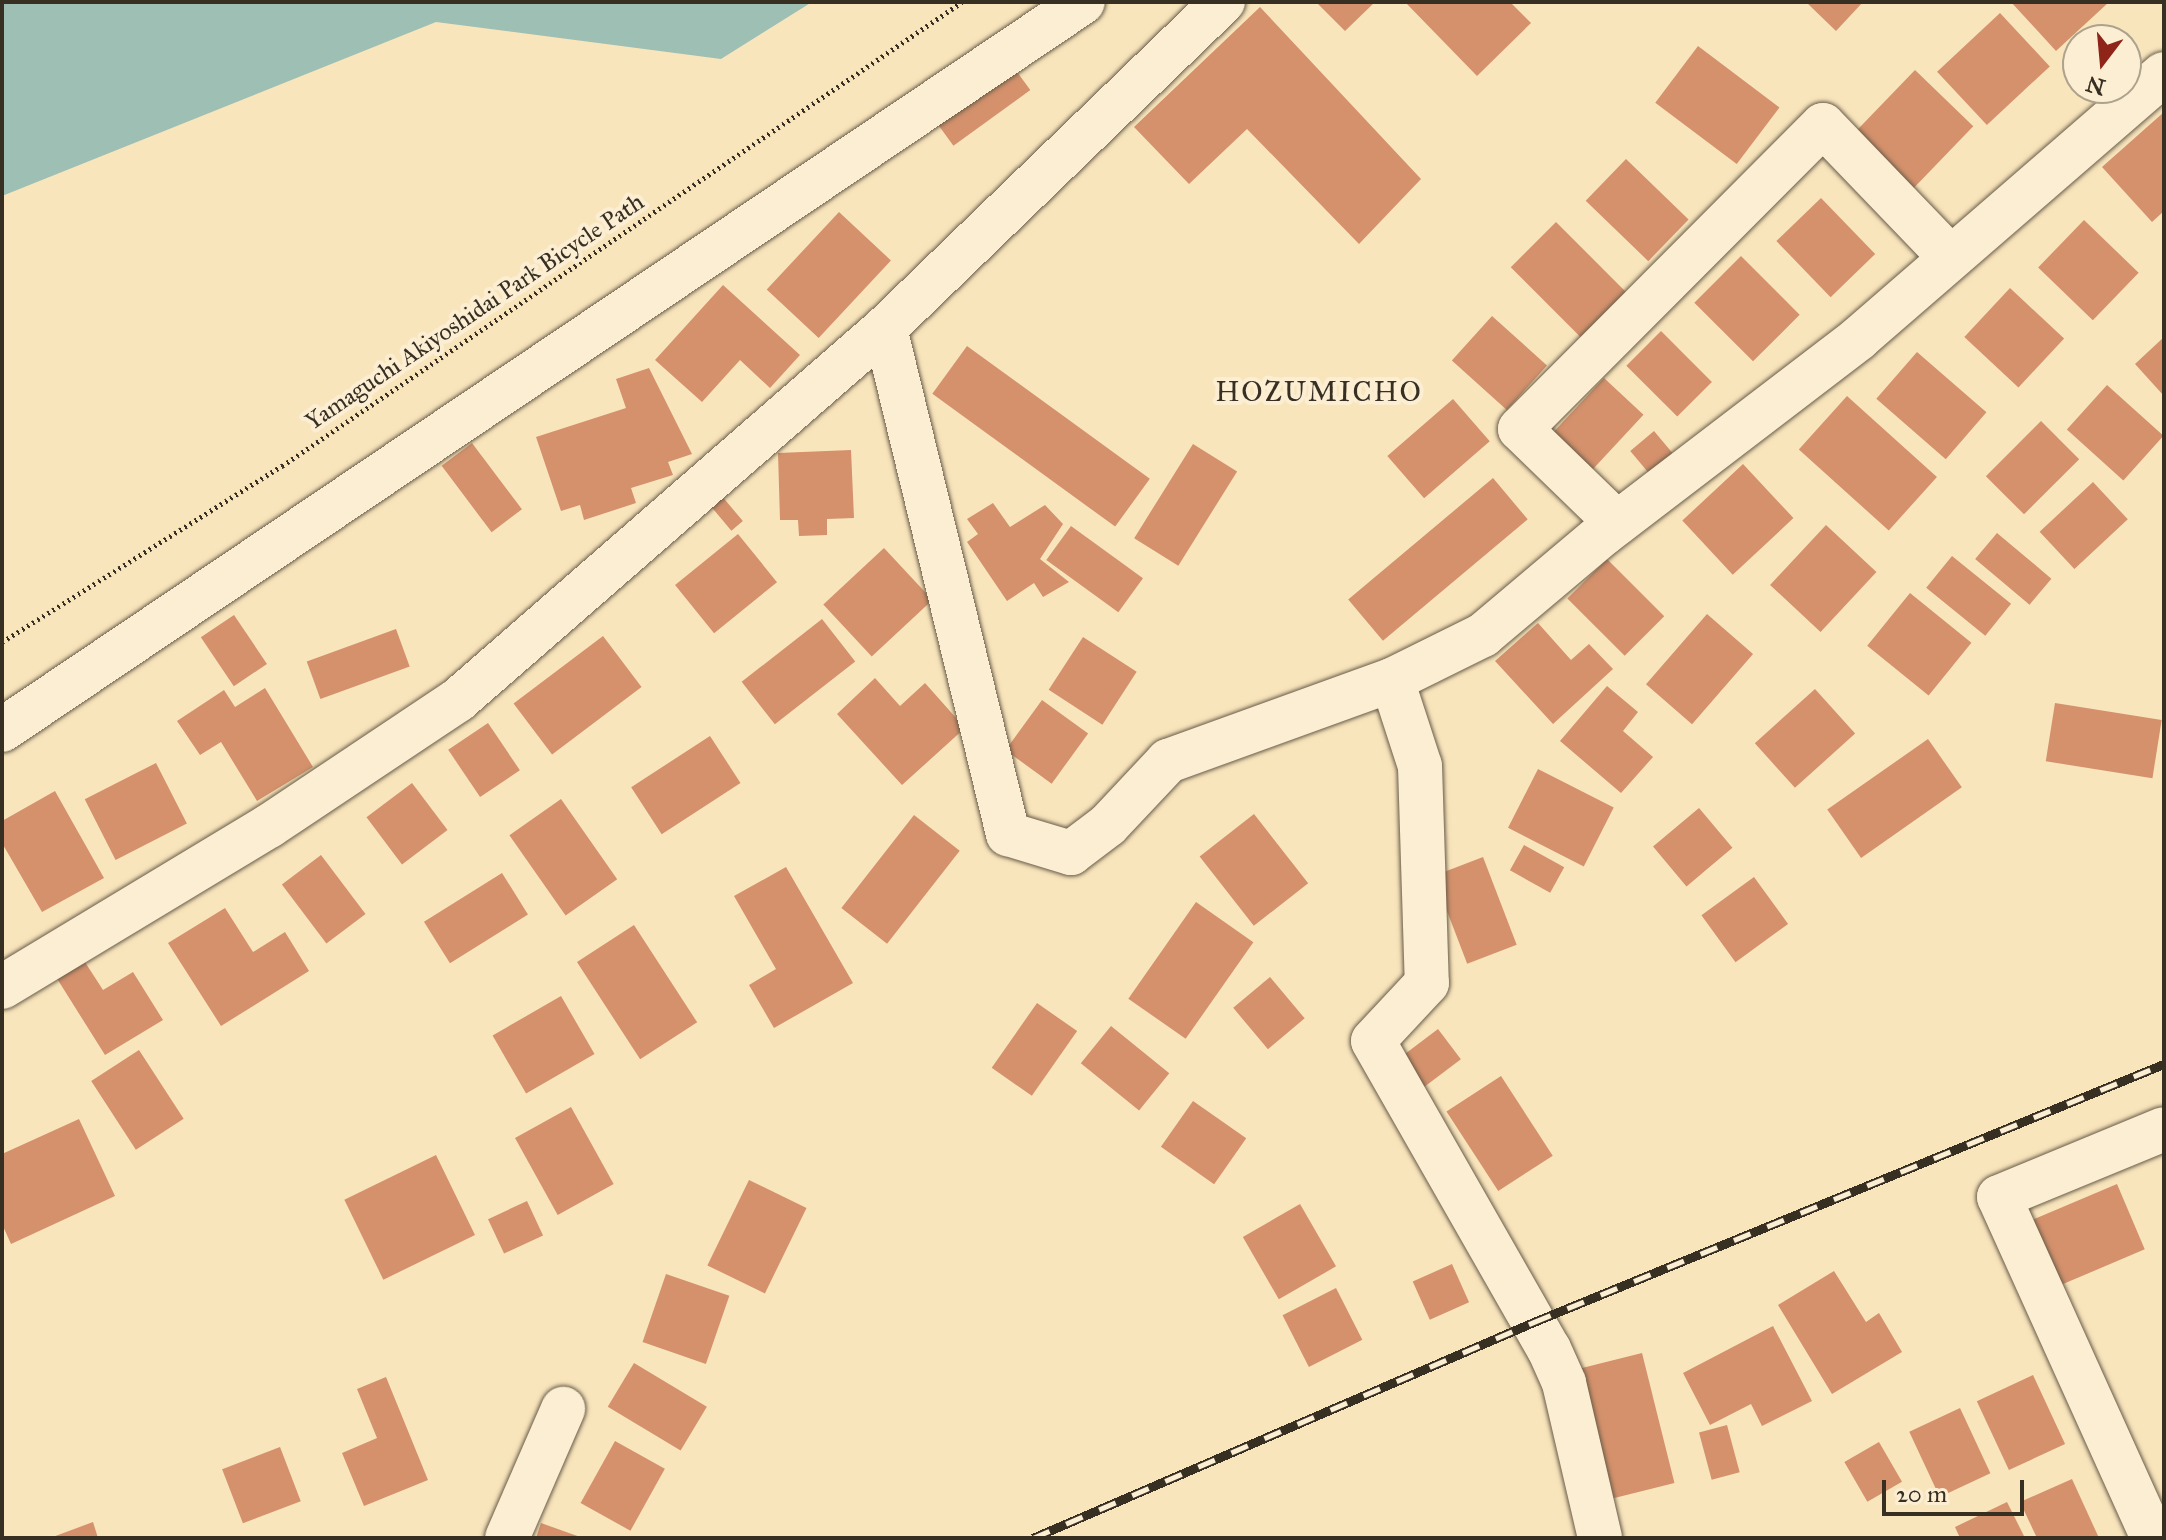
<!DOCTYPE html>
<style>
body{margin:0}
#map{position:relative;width:2166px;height:1540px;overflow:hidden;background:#f9e5bc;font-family:"IM FELL Great Primer",serif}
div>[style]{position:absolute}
.water>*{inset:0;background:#9ebfb4}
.building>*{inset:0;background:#d4916c;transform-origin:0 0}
.path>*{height:5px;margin-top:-2.5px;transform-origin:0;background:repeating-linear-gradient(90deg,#382f23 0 2px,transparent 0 6px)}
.roads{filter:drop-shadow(0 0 2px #685c49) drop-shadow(0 0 2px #685c49)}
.street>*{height:44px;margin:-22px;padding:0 22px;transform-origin:22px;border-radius:22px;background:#fbeed3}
.rail>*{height:9px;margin-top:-4.5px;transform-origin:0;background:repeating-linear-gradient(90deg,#fbeed3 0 18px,#382f23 0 36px);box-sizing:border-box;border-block:2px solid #382f23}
span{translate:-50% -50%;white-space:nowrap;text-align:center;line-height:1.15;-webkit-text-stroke:8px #fbeed3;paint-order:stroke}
.street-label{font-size:24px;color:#382f23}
.quarter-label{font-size:28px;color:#382f23;letter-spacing:2px}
.frame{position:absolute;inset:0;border:4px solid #382f23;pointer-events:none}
.north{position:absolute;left:2062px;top:24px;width:80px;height:80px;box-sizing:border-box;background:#fbeed3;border:2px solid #ada28d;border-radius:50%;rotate:196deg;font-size:22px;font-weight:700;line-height:32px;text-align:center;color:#382f23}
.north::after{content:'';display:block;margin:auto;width:28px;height:36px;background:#8f2418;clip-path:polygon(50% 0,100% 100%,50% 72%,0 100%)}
.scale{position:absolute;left:1882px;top:1480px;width:142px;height:36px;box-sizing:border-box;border:4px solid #382f23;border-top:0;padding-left:10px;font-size:24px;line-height:28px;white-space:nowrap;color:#382f23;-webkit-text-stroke:6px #fbeed3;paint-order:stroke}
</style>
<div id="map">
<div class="water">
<div style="clip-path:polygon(2px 2px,812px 2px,721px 59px,436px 22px,2px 196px)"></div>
</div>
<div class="building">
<div style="clip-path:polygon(1316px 2px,1375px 2px,1345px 31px)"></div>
<div style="clip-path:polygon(1405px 2px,1510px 2px,1531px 23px,1477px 76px)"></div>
<div style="clip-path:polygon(1806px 2px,1863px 2px,1836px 31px)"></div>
<div style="clip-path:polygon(2011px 2px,2109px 2px,2056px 51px)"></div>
<div style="clip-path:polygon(1260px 7px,1421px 179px,1359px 244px,1247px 129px,1189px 184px,1134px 127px)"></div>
<div style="left:2000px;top:13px;width:73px;height:86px;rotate:47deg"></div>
<div style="left:1698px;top:46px;width:102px;height:71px;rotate:37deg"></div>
<div style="left:1015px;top:69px;width:26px;height:95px;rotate:54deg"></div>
<div style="left:1915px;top:70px;width:81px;height:93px;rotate:44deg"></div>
<div style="clip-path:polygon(2164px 112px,2164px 211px,2152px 222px,2102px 167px)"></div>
<div style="left:1626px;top:159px;width:87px;height:58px;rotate:44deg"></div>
<div style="left:1821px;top:198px;width:78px;height:62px;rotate:46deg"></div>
<div style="left:839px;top:212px;width:71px;height:106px;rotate:43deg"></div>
<div style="left:2084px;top:220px;width:76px;height:66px;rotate:44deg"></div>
<div style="left:1556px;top:222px;width:101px;height:64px;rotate:45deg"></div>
<div style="left:1741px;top:256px;width:83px;height:66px;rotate:45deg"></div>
<div style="clip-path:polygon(723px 285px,800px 355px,770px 388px,740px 360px,702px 402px,655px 360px)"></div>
<div style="left:2010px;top:288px;width:74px;height:67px;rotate:43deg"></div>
<div style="left:1492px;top:316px;width:74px;height:60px;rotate:42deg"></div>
<div style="left:1661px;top:331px;width:72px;height:49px;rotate:45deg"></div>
<div style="clip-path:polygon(2164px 337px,2164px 396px,2135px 364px)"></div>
<div style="left:967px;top:346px;width:226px;height:59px;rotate:36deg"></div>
<div style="left:1917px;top:352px;width:92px;height:62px;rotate:41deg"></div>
<div style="clip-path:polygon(649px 368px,692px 454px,668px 462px,673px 475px,631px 488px,636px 503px,584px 520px,580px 505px,561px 511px,536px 437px,626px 408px,616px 379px)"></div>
<div style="left:1604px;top:378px;width:54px;height:76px;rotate:43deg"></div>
<div style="left:2107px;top:385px;width:76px;height:60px;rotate:42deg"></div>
<div style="left:1847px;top:396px;width:121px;height:72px;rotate:42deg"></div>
<div style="left:1453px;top:399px;width:56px;height:87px;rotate:49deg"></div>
<div style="left:2041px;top:421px;width:54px;height:78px;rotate:45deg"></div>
<div style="left:1654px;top:431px;width:31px;height:31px;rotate:50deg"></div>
<div style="left:472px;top:443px;width:83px;height:38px;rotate:53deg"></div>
<div style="left:1193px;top:444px;width:52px;height:111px;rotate:32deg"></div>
<div style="clip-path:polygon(851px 450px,854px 518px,827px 519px,827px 535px,799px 536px,798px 520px,780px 520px,778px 453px)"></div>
<div style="left:1743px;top:464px;width:74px;height:83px;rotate:47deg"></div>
<div style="left:1493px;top:478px;width:54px;height:189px;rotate:50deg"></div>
<div style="left:2093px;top:482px;width:51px;height:73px;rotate:47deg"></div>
<div style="left:721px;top:495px;width:34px;height:15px;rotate:50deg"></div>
<div style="clip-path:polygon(993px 503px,1010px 527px,1045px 505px,1063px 524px,1040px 559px,1069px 582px,1043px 597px,1034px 583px,1007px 601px,967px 542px,978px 534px,967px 519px)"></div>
<div style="left:1826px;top:525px;width:69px;height:82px;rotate:43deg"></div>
<div style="left:1071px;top:526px;width:89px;height:42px;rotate:36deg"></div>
<div style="left:1997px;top:533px;width:71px;height:34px;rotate:40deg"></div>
<div style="left:738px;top:534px;width:62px;height:81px;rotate:51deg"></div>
<div style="left:884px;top:548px;width:71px;height:83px;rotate:47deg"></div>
<div style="left:1952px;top:556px;width:76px;height:41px;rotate:39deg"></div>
<div style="left:1607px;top:559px;width:81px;height:56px;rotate:45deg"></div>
<div style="left:1910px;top:593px;width:79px;height:68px;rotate:39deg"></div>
<div style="left:1707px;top:614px;width:61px;height:93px;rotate:41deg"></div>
<div style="left:234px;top:615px;width:59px;height:40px;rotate:56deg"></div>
<div style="left:822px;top:619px;width:54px;height:102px;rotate:52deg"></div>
<div style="clip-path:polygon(1538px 623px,1571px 660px,1589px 644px,1613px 669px,1553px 724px,1495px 661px)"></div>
<div style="left:396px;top:629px;width:40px;height:95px;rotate:70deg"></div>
<div style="left:603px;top:636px;width:64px;height:112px;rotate:53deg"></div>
<div style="left:1083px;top:637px;width:64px;height:63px;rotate:33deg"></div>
<div style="clip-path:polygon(875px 678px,900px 706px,925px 683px,965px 728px,902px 785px,837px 714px)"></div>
<div style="clip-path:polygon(1607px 686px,1638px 712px,1623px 731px,1653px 757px,1621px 793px,1560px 741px)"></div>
<div style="clip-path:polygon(265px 688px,313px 767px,257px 801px,221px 742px,200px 755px,177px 721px,224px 690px,235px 707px)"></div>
<div style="left:1815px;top:689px;width:60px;height:81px;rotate:48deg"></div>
<div style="left:1042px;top:700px;width:57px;height:62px;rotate:36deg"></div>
<div style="left:2055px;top:703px;width:108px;height:59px;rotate:9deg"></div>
<div style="left:488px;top:723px;width:57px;height:48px;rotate:56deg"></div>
<div style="left:710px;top:736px;width:56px;height:94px;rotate:57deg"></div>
<div style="left:1928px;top:739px;width:59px;height:123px;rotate:55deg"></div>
<div style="left:156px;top:763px;width:68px;height:80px;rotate:63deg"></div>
<div style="left:1538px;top:769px;width:85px;height:66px;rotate:27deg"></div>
<div style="left:412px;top:783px;width:59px;height:57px;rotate:53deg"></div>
<div style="clip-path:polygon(55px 791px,104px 878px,42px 912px,2px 843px,2px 821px)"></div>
<div style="left:561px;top:799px;width:98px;height:63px;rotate:55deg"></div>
<div style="left:1699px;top:808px;width:52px;height:60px;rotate:50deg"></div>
<div style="left:1254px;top:814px;width:88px;height:69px;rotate:52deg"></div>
<div style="left:914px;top:815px;width:58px;height:118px;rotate:38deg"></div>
<div style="left:1524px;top:845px;width:46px;height:29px;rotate:29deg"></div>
<div style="left:321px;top:855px;width:74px;height:49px;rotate:53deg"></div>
<div style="left:1483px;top:857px;width:94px;height:53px;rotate:69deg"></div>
<div style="clip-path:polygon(786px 867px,853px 983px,774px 1028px,749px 985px,776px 969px,734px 896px)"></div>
<div style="left:502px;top:873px;width:49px;height:92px;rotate:58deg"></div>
<div style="left:1754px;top:877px;width:58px;height:65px;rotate:54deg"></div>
<div style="left:1196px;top:902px;width:70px;height:118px;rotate:35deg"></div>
<div style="clip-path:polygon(225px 908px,253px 952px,285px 932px,309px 971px,221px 1026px,168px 943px)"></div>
<div style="left:634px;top:925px;width:116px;height:68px;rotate:57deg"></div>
<div style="clip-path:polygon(83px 959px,103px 990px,133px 972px,163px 1020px,105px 1055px,56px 977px)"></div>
<div style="left:1270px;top:977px;width:54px;height:48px;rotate:50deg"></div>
<div style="left:561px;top:996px;width:67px;height:79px;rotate:60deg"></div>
<div style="left:1037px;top:1003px;width:49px;height:79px;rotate:35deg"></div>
<div style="left:1111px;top:1026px;width:75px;height:48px;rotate:39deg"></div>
<div style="left:1438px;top:1029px;width:38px;height:46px;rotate:53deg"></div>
<div style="left:139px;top:1050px;width:82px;height:57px;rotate:57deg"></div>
<div style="left:1501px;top:1076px;width:95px;height:65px;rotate:57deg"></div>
<div style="left:1193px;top:1101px;width:65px;height:56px;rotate:35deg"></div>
<div style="left:571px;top:1107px;width:88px;height:64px;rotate:61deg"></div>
<div style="clip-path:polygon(79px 1119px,115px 1196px,11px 1244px,2px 1224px,2px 1154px)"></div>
<div style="left:436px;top:1155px;width:89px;height:102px;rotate:64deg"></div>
<div style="left:749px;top:1180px;width:64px;height:95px;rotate:26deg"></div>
<div style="left:2117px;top:1184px;width:71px;height:101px;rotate:67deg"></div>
<div style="left:527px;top:1201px;width:38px;height:43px;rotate:65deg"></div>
<div style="left:1300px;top:1204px;width:72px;height:66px;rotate:60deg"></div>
<div style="left:1452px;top:1264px;width:42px;height:43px;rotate:66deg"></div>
<div style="clip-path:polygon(1834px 1271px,1866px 1322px,1879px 1313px,1902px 1352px,1832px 1394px,1778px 1305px)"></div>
<div style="left:666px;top:1274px;width:67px;height:72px;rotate:19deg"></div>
<div style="left:1336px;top:1288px;width:58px;height:60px;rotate:63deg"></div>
<div style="clip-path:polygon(1773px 1326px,1812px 1401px,1762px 1426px,1751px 1404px,1710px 1425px,1683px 1373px)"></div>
<div style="left:1642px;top:1353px;width:134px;height:69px;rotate:76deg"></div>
<div style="left:634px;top:1363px;width:85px;height:51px;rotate:31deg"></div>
<div style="left:2033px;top:1375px;width:76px;height:62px;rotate:65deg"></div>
<div style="clip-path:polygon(386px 1377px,428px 1480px,364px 1506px,342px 1453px,377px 1438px,357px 1389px)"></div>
<div style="left:1960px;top:1408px;width:72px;height:56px;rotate:65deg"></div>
<div style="left:1727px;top:1425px;width:49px;height:29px;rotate:75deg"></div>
<div style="left:615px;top:1441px;width:57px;height:71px;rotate:29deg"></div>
<div style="left:1879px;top:1442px;width:46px;height:40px;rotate:60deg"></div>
<div style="left:280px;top:1447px;width:58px;height:62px;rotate:69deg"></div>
<div style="clip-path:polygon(2072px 1479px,2099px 1538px,2037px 1538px,2020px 1502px)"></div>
<div style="clip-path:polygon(2007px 1502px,2025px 1538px,1960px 1538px,1955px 1527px)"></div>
<div style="clip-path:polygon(93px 1522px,98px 1538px,50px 1538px)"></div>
<div style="clip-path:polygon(541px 1523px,583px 1538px,536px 1538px)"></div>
</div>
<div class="path">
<div style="left:2px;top:642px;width:331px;rotate:-32.2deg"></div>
<div style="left:282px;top:466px;width:823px;rotate:-34.31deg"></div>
</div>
<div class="roads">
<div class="street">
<div style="left:885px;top:328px;width:521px;rotate:76.34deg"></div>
<div style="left:1008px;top:834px;width:66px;rotate:16.8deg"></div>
<div style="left:1071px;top:853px;width:46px;rotate:-37.1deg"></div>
<div style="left:1108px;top:825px;width:88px;rotate:-46.8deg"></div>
<div style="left:1168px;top:761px;width:238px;rotate:-19.9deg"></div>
<div style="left:1392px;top:680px;width:102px;rotate:-26.3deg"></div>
<div style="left:1483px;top:635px;width:157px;rotate:-40.1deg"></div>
<div style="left:1603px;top:534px;width:322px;rotate:-37.4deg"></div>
<div style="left:1859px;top:338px;width:403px;rotate:-40.9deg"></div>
<div style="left:1617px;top:523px;width:135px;rotate:-135.9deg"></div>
<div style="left:1520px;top:429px;width:429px;rotate:-45.1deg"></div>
<div style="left:1823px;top:125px;width:182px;rotate:46.1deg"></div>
<div style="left:1392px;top:680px;width:90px;rotate:72deg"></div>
<div style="left:1420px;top:766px;width:217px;rotate:88.2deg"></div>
<div style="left:1427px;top:983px;width:79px;rotate:133deg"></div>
<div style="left:1373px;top:1041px;width:355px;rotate:60.3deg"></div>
<div style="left:1549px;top:1349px;width:37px;rotate:66deg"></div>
<div style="left:1564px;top:1383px;width:159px;rotate:76.9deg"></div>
<div style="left:2px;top:730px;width:1303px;rotate:-33.96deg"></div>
<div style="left:2px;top:987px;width:312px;rotate:-31.1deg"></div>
<div style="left:269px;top:826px;width:227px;rotate:-33.7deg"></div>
<div style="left:458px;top:700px;width:566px;rotate:-41.06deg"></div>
<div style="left:885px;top:328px;width:470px;rotate:-44deg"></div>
<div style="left:507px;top:1538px;width:141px;rotate:-66.5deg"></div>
<div style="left:2153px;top:1538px;width:374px;rotate:-114.3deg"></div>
<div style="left:1999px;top:1197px;width:178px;rotate:-22.4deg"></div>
</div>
</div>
<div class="rail">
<div style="left:1033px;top:1538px;width:546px;rotate:-23.32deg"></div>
<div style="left:1534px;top:1322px;width:681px;rotate:-22.27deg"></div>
</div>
<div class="street-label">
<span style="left:475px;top:312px;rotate:-34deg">Yamaguchi Akiyoshidai Park Bicycle Path</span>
</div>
<div class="quarter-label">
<span style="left:1319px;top:392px">HOZUMICHO</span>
</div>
<div class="frame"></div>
<div class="north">N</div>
<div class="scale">20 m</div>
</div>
